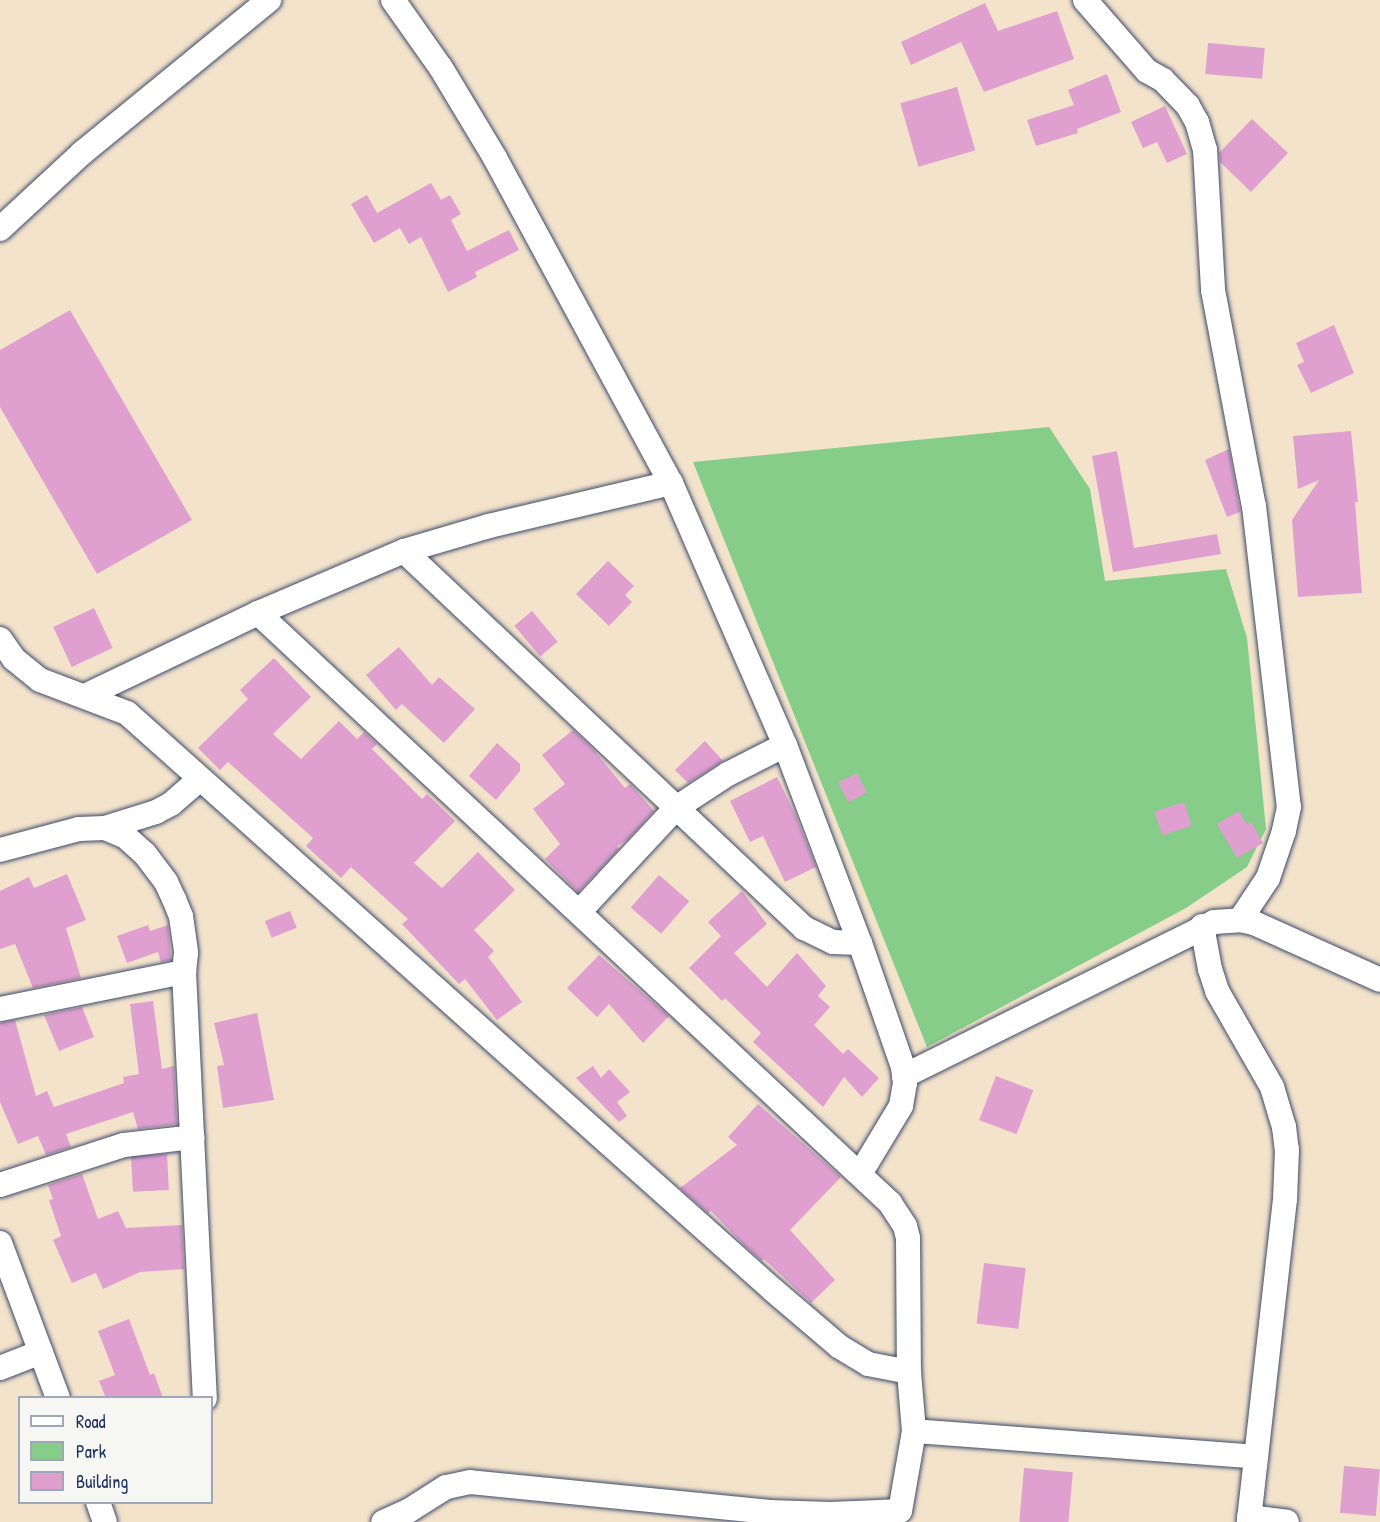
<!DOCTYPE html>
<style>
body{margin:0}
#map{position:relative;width:1380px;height:1522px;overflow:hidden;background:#f3e3cb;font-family:"Patrick Hand",sans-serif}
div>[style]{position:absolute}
.green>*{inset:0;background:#85cd88}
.building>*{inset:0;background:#dfa0d0;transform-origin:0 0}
.roads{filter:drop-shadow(0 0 2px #3b4a6e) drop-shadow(0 0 2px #3b4a6e)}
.minor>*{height:24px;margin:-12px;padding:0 12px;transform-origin:12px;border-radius:12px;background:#fff}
span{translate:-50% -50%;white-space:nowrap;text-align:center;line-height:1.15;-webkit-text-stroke:4.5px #f6f6f2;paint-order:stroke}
.legend{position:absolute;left:18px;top:1396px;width:195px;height:108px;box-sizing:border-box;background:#f6f6f2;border:2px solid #9ea6b7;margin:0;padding:8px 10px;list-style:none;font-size:18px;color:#1b2f5e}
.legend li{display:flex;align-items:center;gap:12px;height:30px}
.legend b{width:30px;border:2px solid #9ea6b7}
</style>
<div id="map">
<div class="green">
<div style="clip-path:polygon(1049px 427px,1090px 489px,1105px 581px,1226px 569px,1247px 638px,1266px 829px,1247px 867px,1186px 908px,927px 1047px,693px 462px)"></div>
</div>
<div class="building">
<div style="clip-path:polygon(985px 3px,998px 31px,1057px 11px,1074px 59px,984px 92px,961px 42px,911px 65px,901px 42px)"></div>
<div style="left:1208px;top:43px;width:57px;height:31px;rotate:5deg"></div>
<div style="clip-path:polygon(1107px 74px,1121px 112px,1077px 129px,1078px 133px,1036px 146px,1027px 120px,1074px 105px,1068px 90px)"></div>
<div style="left:957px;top:87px;width:66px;height:59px;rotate:74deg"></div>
<div style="clip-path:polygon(1165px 106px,1187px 154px,1167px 163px,1157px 142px,1143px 148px,1131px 122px)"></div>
<div style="clip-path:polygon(1252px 119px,1288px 153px,1251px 192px,1220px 162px,1219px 153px)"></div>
<div style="clip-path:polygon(431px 183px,441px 200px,450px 195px,461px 214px,451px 220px,467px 251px,509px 230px,519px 250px,475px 272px,477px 277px,448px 292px,421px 237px,409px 244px,400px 228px,374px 243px,351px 204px,367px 195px,377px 213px)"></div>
<div style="clip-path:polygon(70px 310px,192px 520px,97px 574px,0 407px,0 350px)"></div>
<div style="clip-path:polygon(1334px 325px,1354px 373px,1311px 393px,1297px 365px,1304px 362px,1296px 343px)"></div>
<div style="clip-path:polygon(1351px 431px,1358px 502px,1355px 502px,1362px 593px,1298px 597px,1292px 520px,1319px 480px,1298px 489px,1293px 436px)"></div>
<div style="clip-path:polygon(1229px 449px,1240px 512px,1227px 517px,1205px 460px)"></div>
<div style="clip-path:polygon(1117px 451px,1134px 548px,1217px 534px,1221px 554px,1113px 572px,1092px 456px)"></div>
<div style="clip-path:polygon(608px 561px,634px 586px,625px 595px,632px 602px,609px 626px,576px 594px)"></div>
<div style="left:94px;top:608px;width:44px;height:45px;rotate:65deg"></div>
<div style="left:532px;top:611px;width:40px;height:23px;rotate:50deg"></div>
<div style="clip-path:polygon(399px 647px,432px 685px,439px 677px,475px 709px,444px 743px,402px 704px,396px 710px,366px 675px)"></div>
<div style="clip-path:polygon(274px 658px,311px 697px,273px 734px,301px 759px,339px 721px,357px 739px,364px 732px,377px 744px,372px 749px,422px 799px,427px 794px,455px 821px,414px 863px,442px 888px,478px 852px,515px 890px,474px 930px,494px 951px,488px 957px,522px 1002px,497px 1020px,465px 979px,459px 984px,402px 924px,408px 919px,351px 867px,341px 878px,306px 846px,313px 838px,228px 762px,220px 770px,198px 748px,248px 699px,240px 690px)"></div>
<div style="clip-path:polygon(573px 730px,593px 749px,625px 788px,630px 784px,654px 811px,628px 839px,617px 846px,619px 849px,578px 892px,545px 859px,560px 844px,533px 809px,565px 784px,542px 755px)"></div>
<div style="clip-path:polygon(705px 741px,723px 761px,688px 783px,675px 770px)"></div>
<div style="clip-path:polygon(497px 743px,520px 764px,520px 771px,496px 800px,469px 776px)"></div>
<div style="left:857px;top:773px;width:22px;height:21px;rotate:63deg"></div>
<div style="clip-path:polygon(777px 777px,796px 816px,816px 867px,785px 882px,763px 836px,750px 842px,730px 801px)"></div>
<div style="left:1184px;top:802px;width:25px;height:31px;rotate:72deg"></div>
<div style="clip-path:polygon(1239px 811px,1247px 825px,1251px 822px,1263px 843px,1237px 858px,1217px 824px)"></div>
<div style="clip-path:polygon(67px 874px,86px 920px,66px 928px,81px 978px,33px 988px,15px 944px,0 949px,0 891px,29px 877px,34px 888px)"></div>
<div style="left:659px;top:875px;width:40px;height:43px;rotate:41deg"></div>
<div style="clip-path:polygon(742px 891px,767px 924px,734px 953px,767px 987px,797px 953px,826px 986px,818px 996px,830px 1007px,814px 1025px,843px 1054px,848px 1049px,879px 1078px,862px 1097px,844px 1077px,823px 1107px,753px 1042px,761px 1033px,725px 998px,722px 1001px,689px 968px,721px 936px,708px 922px)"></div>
<div style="left:290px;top:911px;width:18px;height:27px;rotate:68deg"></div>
<div style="clip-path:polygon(148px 925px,150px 931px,168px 925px,171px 960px,161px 962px,158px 952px,127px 963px,117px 936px)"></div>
<div style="clip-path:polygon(599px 955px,669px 1016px,643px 1043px,609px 1004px,597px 1017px,567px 988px)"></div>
<div style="clip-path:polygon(153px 1001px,162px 1069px,174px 1066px,177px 1124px,138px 1129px,133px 1112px,66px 1134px,71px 1147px,46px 1155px,38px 1136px,18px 1144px,0 1102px,0 1023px,15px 1020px,36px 1096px,47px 1091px,54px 1107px,124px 1083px,123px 1077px,139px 1074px,130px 1004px)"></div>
<div style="clip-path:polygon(82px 1007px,94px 1037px,59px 1051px,44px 1015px)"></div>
<div style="clip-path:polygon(257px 1013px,274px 1100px,223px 1108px,217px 1066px,224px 1065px,214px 1023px)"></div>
<div style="clip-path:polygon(593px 1066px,601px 1078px,609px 1069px,630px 1092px,617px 1102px,627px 1116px,619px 1122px,576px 1078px)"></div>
<div style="left:996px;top:1076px;width:40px;height:47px;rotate:21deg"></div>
<div style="clip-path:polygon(758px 1104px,841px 1177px,790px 1230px,835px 1280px,811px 1303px,764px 1259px,762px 1261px,746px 1247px,711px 1211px,708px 1213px,680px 1188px,737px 1145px,728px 1137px)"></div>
<div style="left:167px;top:1154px;width:36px;height:36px;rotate:87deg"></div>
<div style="clip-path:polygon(82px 1174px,98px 1219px,118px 1211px,126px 1228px,182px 1225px,184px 1269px,140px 1272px,103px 1289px,96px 1273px,72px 1283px,53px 1240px,61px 1236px,49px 1200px,53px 1199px,48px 1185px)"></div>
<div style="left:984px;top:1263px;width:42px;height:61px;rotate:7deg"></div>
<div style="clip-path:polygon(129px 1319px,150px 1375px,154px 1373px,163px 1398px,106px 1398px,99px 1381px,115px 1375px,98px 1331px)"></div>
<div style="left:1344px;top:1466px;width:36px;height:47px;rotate:5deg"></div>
<div style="left:1024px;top:1468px;width:49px;height:54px;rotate:5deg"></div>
</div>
<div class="roads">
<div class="minor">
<div style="left:393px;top:0;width:83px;rotate:54.8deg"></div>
<div style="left:441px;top:68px;width:105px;rotate:59deg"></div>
<div style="left:495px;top:158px;width:370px;rotate:61.6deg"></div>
<div style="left:671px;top:483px;width:286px;rotate:66.5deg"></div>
<div style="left:785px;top:745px;width:212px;rotate:69.3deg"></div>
<div style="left:860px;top:943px;width:131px;rotate:70.9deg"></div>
<div style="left:903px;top:1067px;width:16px;rotate:83deg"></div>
<div style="left:905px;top:1083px;width:23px;rotate:100deg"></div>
<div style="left:901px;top:1106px;width:79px;rotate:121.1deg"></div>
<div style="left:1085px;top:0;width:94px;rotate:48.9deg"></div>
<div style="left:1147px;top:71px;width:18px;rotate:29deg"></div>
<div style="left:1163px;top:80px;width:36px;rotate:46deg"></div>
<div style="left:1188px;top:106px;width:18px;rotate:61deg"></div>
<div style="left:1197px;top:122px;width:29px;rotate:74deg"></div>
<div style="left:1205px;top:150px;width:140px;rotate:86.7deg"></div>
<div style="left:1213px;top:290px;width:220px;rotate:79.3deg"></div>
<div style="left:1254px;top:506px;width:303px;rotate:83.4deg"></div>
<div style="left:1289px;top:807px;width:25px;rotate:102deg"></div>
<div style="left:1284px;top:831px;width:50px;rotate:108.8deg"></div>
<div style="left:1268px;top:878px;width:50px;rotate:123.7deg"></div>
<div style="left:0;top:229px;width:112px;rotate:-42.8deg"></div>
<div style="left:82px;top:153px;width:242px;rotate:-39.3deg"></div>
<div style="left:404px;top:551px;width:550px;rotate:43.3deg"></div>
<div style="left:804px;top:928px;width:32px;rotate:26deg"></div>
<div style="left:833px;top:942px;width:27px;rotate:2deg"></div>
<div style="left:258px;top:613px;width:865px;rotate:43.03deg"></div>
<div style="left:890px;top:1203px;width:27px;rotate:57deg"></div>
<div style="left:905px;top:1226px;width:12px;rotate:76deg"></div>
<div style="left:908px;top:1238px;width:134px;rotate:89.6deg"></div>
<div style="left:909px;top:1372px;width:59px;rotate:85.2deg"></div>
<div style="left:914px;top:1431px;width:81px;rotate:99.9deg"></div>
<div style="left:900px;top:1511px;width:70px;rotate:177.5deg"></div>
<div style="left:830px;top:1514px;width:60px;rotate:-178.1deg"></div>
<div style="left:770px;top:1512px;width:301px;rotate:-174.3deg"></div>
<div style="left:470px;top:1482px;width:25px;rotate:168deg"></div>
<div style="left:446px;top:1487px;width:45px;rotate:147.7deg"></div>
<div style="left:408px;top:1511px;width:27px;rotate:156deg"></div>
<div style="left:0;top:639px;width:24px;rotate:55deg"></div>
<div style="left:14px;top:659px;width:33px;rotate:39deg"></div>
<div style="left:40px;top:680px;width:93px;rotate:20.8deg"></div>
<div style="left:127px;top:713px;width:866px;rotate:41.77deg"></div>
<div style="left:773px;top:1290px;width:88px;rotate:40.4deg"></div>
<div style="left:840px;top:1347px;width:33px;rotate:31deg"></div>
<div style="left:868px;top:1364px;width:42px;rotate:11deg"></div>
<div style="left:85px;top:696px;width:192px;rotate:-25.6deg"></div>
<div style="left:258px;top:613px;width:159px;rotate:-23deg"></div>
<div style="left:404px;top:551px;width:89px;rotate:-16.4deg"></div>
<div style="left:489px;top:526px;width:187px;rotate:-13.3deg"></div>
<div style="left:105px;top:828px;width:53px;rotate:-17.4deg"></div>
<div style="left:156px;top:812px;width:17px;rotate:-28deg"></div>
<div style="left:171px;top:804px;width:38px;rotate:-41deg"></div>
<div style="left:0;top:850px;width:82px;rotate:-14.9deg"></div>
<div style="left:79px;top:829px;width:26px;rotate:-2deg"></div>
<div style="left:105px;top:828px;width:23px;rotate:23deg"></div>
<div style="left:126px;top:837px;width:25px;rotate:42deg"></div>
<div style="left:145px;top:854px;width:35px;rotate:53deg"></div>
<div style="left:166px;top:882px;width:19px;rotate:65deg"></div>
<div style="left:174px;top:899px;width:18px;rotate:68deg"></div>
<div style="left:181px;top:916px;width:37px;rotate:82deg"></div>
<div style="left:186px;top:953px;width:19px;rotate:96deg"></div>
<div style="left:184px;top:972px;width:427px;rotate:87.2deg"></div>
<div style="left:579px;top:912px;width:142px;rotate:-47deg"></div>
<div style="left:676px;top:808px;width:62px;rotate:-33.2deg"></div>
<div style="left:728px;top:774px;width:64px;rotate:-27deg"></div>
<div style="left:1202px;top:926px;width:44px;rotate:79.5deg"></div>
<div style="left:1210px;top:969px;width:23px;rotate:72deg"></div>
<div style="left:1217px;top:991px;width:111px;rotate:60.2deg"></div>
<div style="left:1272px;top:1087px;width:42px;rotate:73.3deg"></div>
<div style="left:1284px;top:1127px;width:23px;rotate:83deg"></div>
<div style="left:1287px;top:1150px;width:49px;rotate:92.3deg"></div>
<div style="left:1285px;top:1199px;width:325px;rotate:96.4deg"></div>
<div style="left:0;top:1009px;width:188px;rotate:-11.4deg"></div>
<div style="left:904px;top:1076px;width:346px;rotate:-26.4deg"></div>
<div style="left:1214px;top:922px;width:26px;rotate:-4deg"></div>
<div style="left:1240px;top:920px;width:14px;rotate:12deg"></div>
<div style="left:1254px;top:923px;width:138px;rotate:24.3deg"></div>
<div style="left:0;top:1185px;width:130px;rotate:-17.9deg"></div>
<div style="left:124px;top:1145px;width:69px;rotate:-6.6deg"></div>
<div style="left:0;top:1243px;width:165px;rotate:69.5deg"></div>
<div style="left:0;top:1368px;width:44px;rotate:-21.3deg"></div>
<div style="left:914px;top:1431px;width:343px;rotate:4.3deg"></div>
<div style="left:98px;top:1502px;width:21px;rotate:71deg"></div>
<div style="left:1249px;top:1517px;width:38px;rotate:7deg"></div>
</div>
</div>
<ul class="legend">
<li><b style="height:8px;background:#fff"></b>Road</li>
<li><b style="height:16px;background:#85cd88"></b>Park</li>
<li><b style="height:16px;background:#dfa0d0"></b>Building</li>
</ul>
</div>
